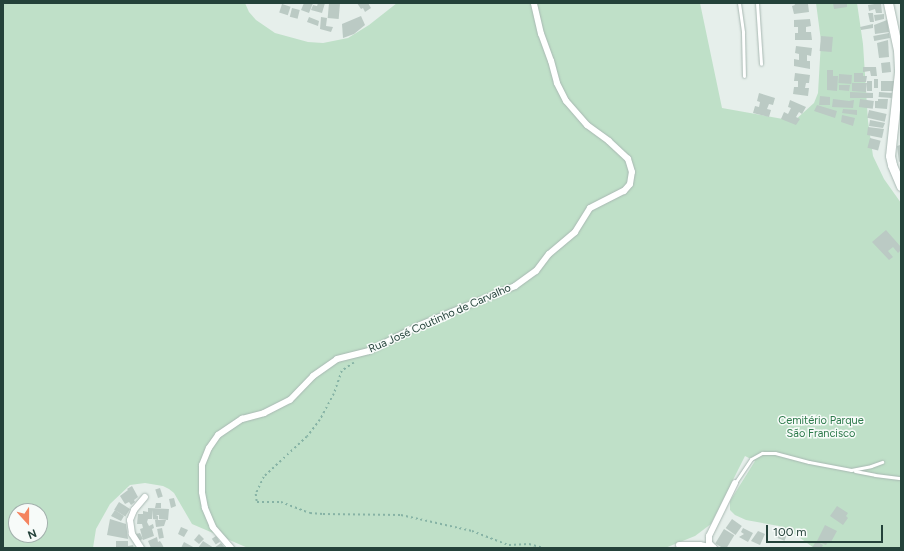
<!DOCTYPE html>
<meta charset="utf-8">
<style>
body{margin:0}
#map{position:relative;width:904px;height:551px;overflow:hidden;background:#e6efeb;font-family:Figtree,sans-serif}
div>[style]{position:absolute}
.green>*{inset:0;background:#bfe0c8}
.building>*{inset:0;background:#bbcac4;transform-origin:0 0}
.path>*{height:1.5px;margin-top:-0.75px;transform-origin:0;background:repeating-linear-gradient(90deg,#86b3a5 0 2px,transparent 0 5px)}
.roads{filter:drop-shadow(0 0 1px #a8b8b2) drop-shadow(0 0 1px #a8b8b2)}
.lane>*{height:3px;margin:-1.5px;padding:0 1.5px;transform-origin:1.5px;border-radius:1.5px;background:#fff}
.street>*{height:6px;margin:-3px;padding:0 3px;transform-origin:3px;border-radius:3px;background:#fff}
.secondary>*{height:9px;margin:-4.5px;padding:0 4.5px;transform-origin:4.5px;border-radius:4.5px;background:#fff}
span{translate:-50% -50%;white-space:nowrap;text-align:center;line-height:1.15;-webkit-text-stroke:3px #f7fbf9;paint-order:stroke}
.street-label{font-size:11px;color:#24423a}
.park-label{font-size:11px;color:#2d7a4b}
.frame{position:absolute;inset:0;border:4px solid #24423a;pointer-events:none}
.north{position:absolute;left:8px;top:503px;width:40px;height:40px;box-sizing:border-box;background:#f7fbf9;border:1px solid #a3b1ad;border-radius:50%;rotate:159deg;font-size:11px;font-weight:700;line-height:16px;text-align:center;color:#24423a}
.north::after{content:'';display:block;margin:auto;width:14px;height:18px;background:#f4845f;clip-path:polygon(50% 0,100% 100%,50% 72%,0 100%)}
.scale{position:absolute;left:766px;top:525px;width:117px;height:18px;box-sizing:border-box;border:2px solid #24423a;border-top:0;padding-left:5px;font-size:12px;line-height:14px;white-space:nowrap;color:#24423a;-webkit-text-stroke:3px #f7fbf9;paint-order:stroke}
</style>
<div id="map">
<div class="green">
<div style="clip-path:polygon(evenodd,3px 3px,245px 3px,249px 12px,256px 20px,275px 33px,308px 42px,323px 43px,348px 38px,369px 25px,397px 3px,700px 3px,722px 108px,794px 121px,814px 103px,818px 93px,821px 41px,816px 3px,857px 3px,863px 44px,868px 121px,873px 156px,884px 179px,901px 203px,901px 548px,814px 548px,789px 530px,779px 526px,746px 520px,735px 515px,730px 510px,730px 501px,755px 461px,745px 456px,711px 524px,695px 536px,665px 548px,248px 548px,192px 524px,174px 493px,169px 489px,163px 486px,145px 483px,130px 485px,110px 504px,96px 529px,93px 548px,3px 548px,3px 3px,16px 511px,40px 511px,40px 535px,16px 535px,16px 511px)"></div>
</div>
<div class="building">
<div style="clip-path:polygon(304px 3px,313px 3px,309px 13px,301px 10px)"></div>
<div style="clip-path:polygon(318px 3px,325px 3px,322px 13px,311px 10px,313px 5px,317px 6px)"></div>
<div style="left:329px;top:3px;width:11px;height:15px;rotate:5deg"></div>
<div style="clip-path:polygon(357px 3px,368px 3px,371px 8px,365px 12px,363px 8px,361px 9px)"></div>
<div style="clip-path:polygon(794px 3px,808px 4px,809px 12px,794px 14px,792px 6px,795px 5px)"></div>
<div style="clip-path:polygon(833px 3px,847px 3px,847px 7px,834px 9px)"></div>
<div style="clip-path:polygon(881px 3px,882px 13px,876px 13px,875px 9px,869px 11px,868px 5px)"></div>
<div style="left:282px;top:4px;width:9px;height:9px;rotate:18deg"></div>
<div style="left:292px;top:8px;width:8px;height:9px;rotate:14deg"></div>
<div style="clip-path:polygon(868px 13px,873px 13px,874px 22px,870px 22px)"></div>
<div style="clip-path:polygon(884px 14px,884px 19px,875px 21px,874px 15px)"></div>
<div style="clip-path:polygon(361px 16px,365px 25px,354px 34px,343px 38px,342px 24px)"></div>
<div style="clip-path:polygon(309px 17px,319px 21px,318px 26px,307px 22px)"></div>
<div style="clip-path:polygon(321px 17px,327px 18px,326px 26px,333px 27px,331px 32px,320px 29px)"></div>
<div style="clip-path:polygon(810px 19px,811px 26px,806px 27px,806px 32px,811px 32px,812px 40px,795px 40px,795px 33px,798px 33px,798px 27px,794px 27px,794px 20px)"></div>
<div style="clip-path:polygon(887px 20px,889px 32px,875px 34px,874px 25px)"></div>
<div style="clip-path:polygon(873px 24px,873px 28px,861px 30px,860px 27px)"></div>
<div style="left:889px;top:33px;width:5px;height:16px;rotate:79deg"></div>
<div style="left:821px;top:36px;width:12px;height:15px;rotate:5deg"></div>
<div style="clip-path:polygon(888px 40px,889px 57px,879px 58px,877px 43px)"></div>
<div style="clip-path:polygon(796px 46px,812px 48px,811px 56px,807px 55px,807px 61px,810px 61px,810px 69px,794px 66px,794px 59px,799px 60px,799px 54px,795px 53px)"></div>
<div style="left:890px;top:62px;width:10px;height:9px;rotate:84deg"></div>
<div style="clip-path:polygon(863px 67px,876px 67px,877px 76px,871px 76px,870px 71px,863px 72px)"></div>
<div style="clip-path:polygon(827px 70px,833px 70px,833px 76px,838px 76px,837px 91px,827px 90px)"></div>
<div style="clip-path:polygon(795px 73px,810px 75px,809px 83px,806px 83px,805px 88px,809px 88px,808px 96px,793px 94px,794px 87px,798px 87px,798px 81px,794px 81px)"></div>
<div style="clip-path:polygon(854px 73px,863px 73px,863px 76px,867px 76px,866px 82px,854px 82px)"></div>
<div style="left:839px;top:74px;width:13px;height:9px;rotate:4deg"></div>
<div style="left:874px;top:79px;width:4px;height:9px"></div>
<div style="left:867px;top:81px;width:5px;height:10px"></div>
<div style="left:881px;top:81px;width:13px;height:10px"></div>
<div style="clip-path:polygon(852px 83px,867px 83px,866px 92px,852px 91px)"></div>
<div style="clip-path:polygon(839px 85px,850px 85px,849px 91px,839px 90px)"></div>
<div style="clip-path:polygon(850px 92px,873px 93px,873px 98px,850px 98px)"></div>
<div style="left:879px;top:92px;width:13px;height:5px;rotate:4deg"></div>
<div style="clip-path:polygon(759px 93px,775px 98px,773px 105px,769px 104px,767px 109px,771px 110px,769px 117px,753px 113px,755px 106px,759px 107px,760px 102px,757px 101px)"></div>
<div style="clip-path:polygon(820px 96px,830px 97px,830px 105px,819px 105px)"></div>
<div style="clip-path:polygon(833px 99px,849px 101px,854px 100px,853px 108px,832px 107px)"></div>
<div style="left:860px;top:99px;width:14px;height:8px;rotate:8deg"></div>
<div style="clip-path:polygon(878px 99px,888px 99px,887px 109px,875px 108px,875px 101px,878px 101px)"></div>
<div style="clip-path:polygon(790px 100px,806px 107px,802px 114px,799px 112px,796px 117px,800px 119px,796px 125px,781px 119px,784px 112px,788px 114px,791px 108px,788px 107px)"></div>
<div style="clip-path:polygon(817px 105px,837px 111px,835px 118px,814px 111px)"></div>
<div style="clip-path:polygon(843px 109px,857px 110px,857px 115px,842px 113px)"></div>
<div style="left:869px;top:110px;width:18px;height:8px;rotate:13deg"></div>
<div style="clip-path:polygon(842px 115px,855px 118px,853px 126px,841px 122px)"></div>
<div style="clip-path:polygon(870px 120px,885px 123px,883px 128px,869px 126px)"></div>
<div style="clip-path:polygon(868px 127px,884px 129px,882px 138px,867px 135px)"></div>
<div style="left:870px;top:138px;width:11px;height:10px;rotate:15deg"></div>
<div style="clip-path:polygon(900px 145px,901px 161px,899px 162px,897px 146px)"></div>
<div style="clip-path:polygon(886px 230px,901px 247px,901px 250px,898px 253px,893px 247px,888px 251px,893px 257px,889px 260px,872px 242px)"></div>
<div style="clip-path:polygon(132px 486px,138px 497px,134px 500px,135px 502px,131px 505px,129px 502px,125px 504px,120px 496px,128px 490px,127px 489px)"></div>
<div style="left:160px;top:488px;width:9px;height:5px;rotate:72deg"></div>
<div style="clip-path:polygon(174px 498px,176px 506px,171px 508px,169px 499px)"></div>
<div style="left:119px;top:502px;width:13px;height:9px;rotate:32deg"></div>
<div style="clip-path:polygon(156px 503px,161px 503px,161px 508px,155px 508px)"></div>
<div style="clip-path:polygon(837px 506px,848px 513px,846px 516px,848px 518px,843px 525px,830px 516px)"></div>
<div style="clip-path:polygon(148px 508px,169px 509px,168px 520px,159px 519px,159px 515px,156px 515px,158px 516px,158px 520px,153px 519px,153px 510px,152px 519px,148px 519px,147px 522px,149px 526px,153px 524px,154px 528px,152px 529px,154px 536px,143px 540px,140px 529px,143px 528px,142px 524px,137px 524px,138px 514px,143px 514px,143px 511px,148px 512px)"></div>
<div style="clip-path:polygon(115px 510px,124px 516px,121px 521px,111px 516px)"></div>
<div style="clip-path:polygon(110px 519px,126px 524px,128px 539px,107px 535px)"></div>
<div style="left:732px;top:519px;width:12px;height:11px;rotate:35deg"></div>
<div style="clip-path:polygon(155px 520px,166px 520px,164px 526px,156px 527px)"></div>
<div style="clip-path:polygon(825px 525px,837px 531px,831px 542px,828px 541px,826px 545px,817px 541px)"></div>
<div style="clip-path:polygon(181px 527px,188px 530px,184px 537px,178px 534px)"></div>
<div style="left:162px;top:528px;width:10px;height:5px;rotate:79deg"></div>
<div style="clip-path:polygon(743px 528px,753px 533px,748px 542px,739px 537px,744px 534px,741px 532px)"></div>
<div style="left:724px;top:529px;width:12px;height:17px;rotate:31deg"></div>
<div style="left:779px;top:530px;width:9px;height:8px;rotate:21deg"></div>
<div style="clip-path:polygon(758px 531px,765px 534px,760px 545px,751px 541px)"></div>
<div style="clip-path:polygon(140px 533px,143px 539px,138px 541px,136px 534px)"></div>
<div style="clip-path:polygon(199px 534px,204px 539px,199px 544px,194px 540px)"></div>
<div style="left:216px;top:536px;width:7px;height:5px;rotate:56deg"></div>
<div style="clip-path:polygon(157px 537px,158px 542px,160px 541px,162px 544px,164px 548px,151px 548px,148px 541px)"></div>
<div style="clip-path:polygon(116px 541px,128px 541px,128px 546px,133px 545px,134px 548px,116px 548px)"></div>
<div style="clip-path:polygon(203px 541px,214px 548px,221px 543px,225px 548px,198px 548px)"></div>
<div style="clip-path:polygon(816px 541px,823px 545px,822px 547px,825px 548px,812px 548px)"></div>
<div style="clip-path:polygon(184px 542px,195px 548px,181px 548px)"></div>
</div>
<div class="path">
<div style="left:354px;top:363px;width:14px;rotate:146deg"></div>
<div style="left:342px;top:371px;width:24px;rotate:109deg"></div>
<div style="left:334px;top:394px;width:30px;rotate:118deg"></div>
<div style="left:320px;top:420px;width:21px;rotate:127deg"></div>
<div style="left:307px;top:437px;width:59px;rotate:137.1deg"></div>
<div style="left:264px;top:477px;width:19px;rotate:115deg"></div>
<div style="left:256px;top:494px;width:8px;rotate:83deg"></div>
<div style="left:257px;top:502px;width:24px"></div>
<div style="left:281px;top:502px;width:31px;rotate:21deg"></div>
<div style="left:310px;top:513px;width:13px;rotate:4deg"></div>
<div style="left:323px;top:514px;width:78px;rotate:0.7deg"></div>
<div style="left:401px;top:515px;width:73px;rotate:12.7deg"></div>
<div style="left:472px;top:531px;width:40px;rotate:21deg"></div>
<div style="left:509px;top:545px;width:20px;rotate:-3deg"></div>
<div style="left:529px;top:544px;width:16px;rotate:15deg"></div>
</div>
<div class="roads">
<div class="lane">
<div style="left:739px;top:3px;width:30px;rotate:82deg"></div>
<div style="left:743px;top:33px;width:43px;rotate:88.7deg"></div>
<div style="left:757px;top:3px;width:61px;rotate:86.2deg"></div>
<div style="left:855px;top:471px;width:20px;rotate:11deg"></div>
<div style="left:875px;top:475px;width:26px;rotate:7deg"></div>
<div style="left:735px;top:483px;width:29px;rotate:-56deg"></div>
<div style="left:751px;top:459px;width:13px;rotate:-29deg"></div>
<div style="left:762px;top:453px;width:13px"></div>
<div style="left:775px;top:453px;width:35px;rotate:15deg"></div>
<div style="left:809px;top:462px;width:43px;rotate:10.8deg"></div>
<div style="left:851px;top:470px;width:20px;rotate:-11deg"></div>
<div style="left:871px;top:466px;width:12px;rotate:-20deg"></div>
</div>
<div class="street">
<div style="left:679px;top:545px;width:21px"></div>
<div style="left:700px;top:545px;width:14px;rotate:12deg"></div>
<div style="left:141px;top:548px;width:17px;rotate:-123deg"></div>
<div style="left:132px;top:534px;width:14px;rotate:-98deg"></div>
<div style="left:130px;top:520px;width:11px;rotate:-68deg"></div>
<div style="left:134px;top:510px;width:17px;rotate:-50deg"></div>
<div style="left:231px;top:548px;width:28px;rotate:-131deg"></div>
<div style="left:213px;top:527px;width:21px;rotate:-113deg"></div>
<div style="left:205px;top:508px;width:16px;rotate:-101deg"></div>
<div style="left:202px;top:492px;width:27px;rotate:-90deg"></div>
<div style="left:202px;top:465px;width:18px;rotate:-68deg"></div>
<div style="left:209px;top:448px;width:16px;rotate:-55deg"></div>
<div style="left:218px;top:435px;width:29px;rotate:-34deg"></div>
<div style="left:242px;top:419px;width:23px;rotate:-15deg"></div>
<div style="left:264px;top:413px;width:29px;rotate:-27deg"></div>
<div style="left:290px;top:400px;width:33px;rotate:-46deg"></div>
<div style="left:313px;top:376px;width:29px;rotate:-35deg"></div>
<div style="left:337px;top:359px;width:33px;rotate:-14deg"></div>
<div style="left:369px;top:351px;width:57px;rotate:-27deg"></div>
<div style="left:420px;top:325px;width:103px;rotate:-22.3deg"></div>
<div style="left:515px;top:286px;width:26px;rotate:-36deg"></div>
<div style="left:536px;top:271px;width:21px;rotate:-53deg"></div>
<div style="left:549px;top:254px;width:34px;rotate:-40deg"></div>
<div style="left:575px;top:232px;width:28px;rotate:-58deg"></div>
<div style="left:590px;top:208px;width:38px;rotate:-27deg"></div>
<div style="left:624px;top:191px;width:9px;rotate:-49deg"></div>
<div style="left:630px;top:184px;width:12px;rotate:-81deg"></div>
<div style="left:632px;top:172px;width:14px;rotate:-107deg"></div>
<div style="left:628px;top:159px;width:26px;rotate:-137deg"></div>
<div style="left:609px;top:141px;width:27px;rotate:-144deg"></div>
<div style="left:587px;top:125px;width:32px;rotate:-131deg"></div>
<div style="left:566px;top:101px;width:20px;rotate:-117deg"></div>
<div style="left:557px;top:83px;width:23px;rotate:-105deg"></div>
<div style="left:551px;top:61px;width:29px;rotate:-110deg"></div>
<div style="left:541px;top:34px;width:32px;rotate:-103deg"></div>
<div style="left:714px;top:548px;width:7px;rotate:-135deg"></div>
<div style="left:709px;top:543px;width:7px;rotate:-90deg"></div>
<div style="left:709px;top:536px;width:59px;rotate:-63.9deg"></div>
</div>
<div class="secondary">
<div style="left:888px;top:3px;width:48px;rotate:78deg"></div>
<div style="left:898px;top:50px;width:22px;rotate:87deg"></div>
<div style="left:899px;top:72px;width:84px;rotate:96.1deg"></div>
<div style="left:890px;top:156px;width:9px;rotate:77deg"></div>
<div style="left:892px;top:165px;width:23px;rotate:67deg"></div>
</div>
</div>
<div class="street-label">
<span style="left:440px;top:319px;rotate:-24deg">Rua José Coutinho de Carvalho</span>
</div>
<div class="park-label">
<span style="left:821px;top:428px">Cemitério Parque<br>São Francisco</span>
</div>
<div class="frame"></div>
<div class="north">N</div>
<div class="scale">100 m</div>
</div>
